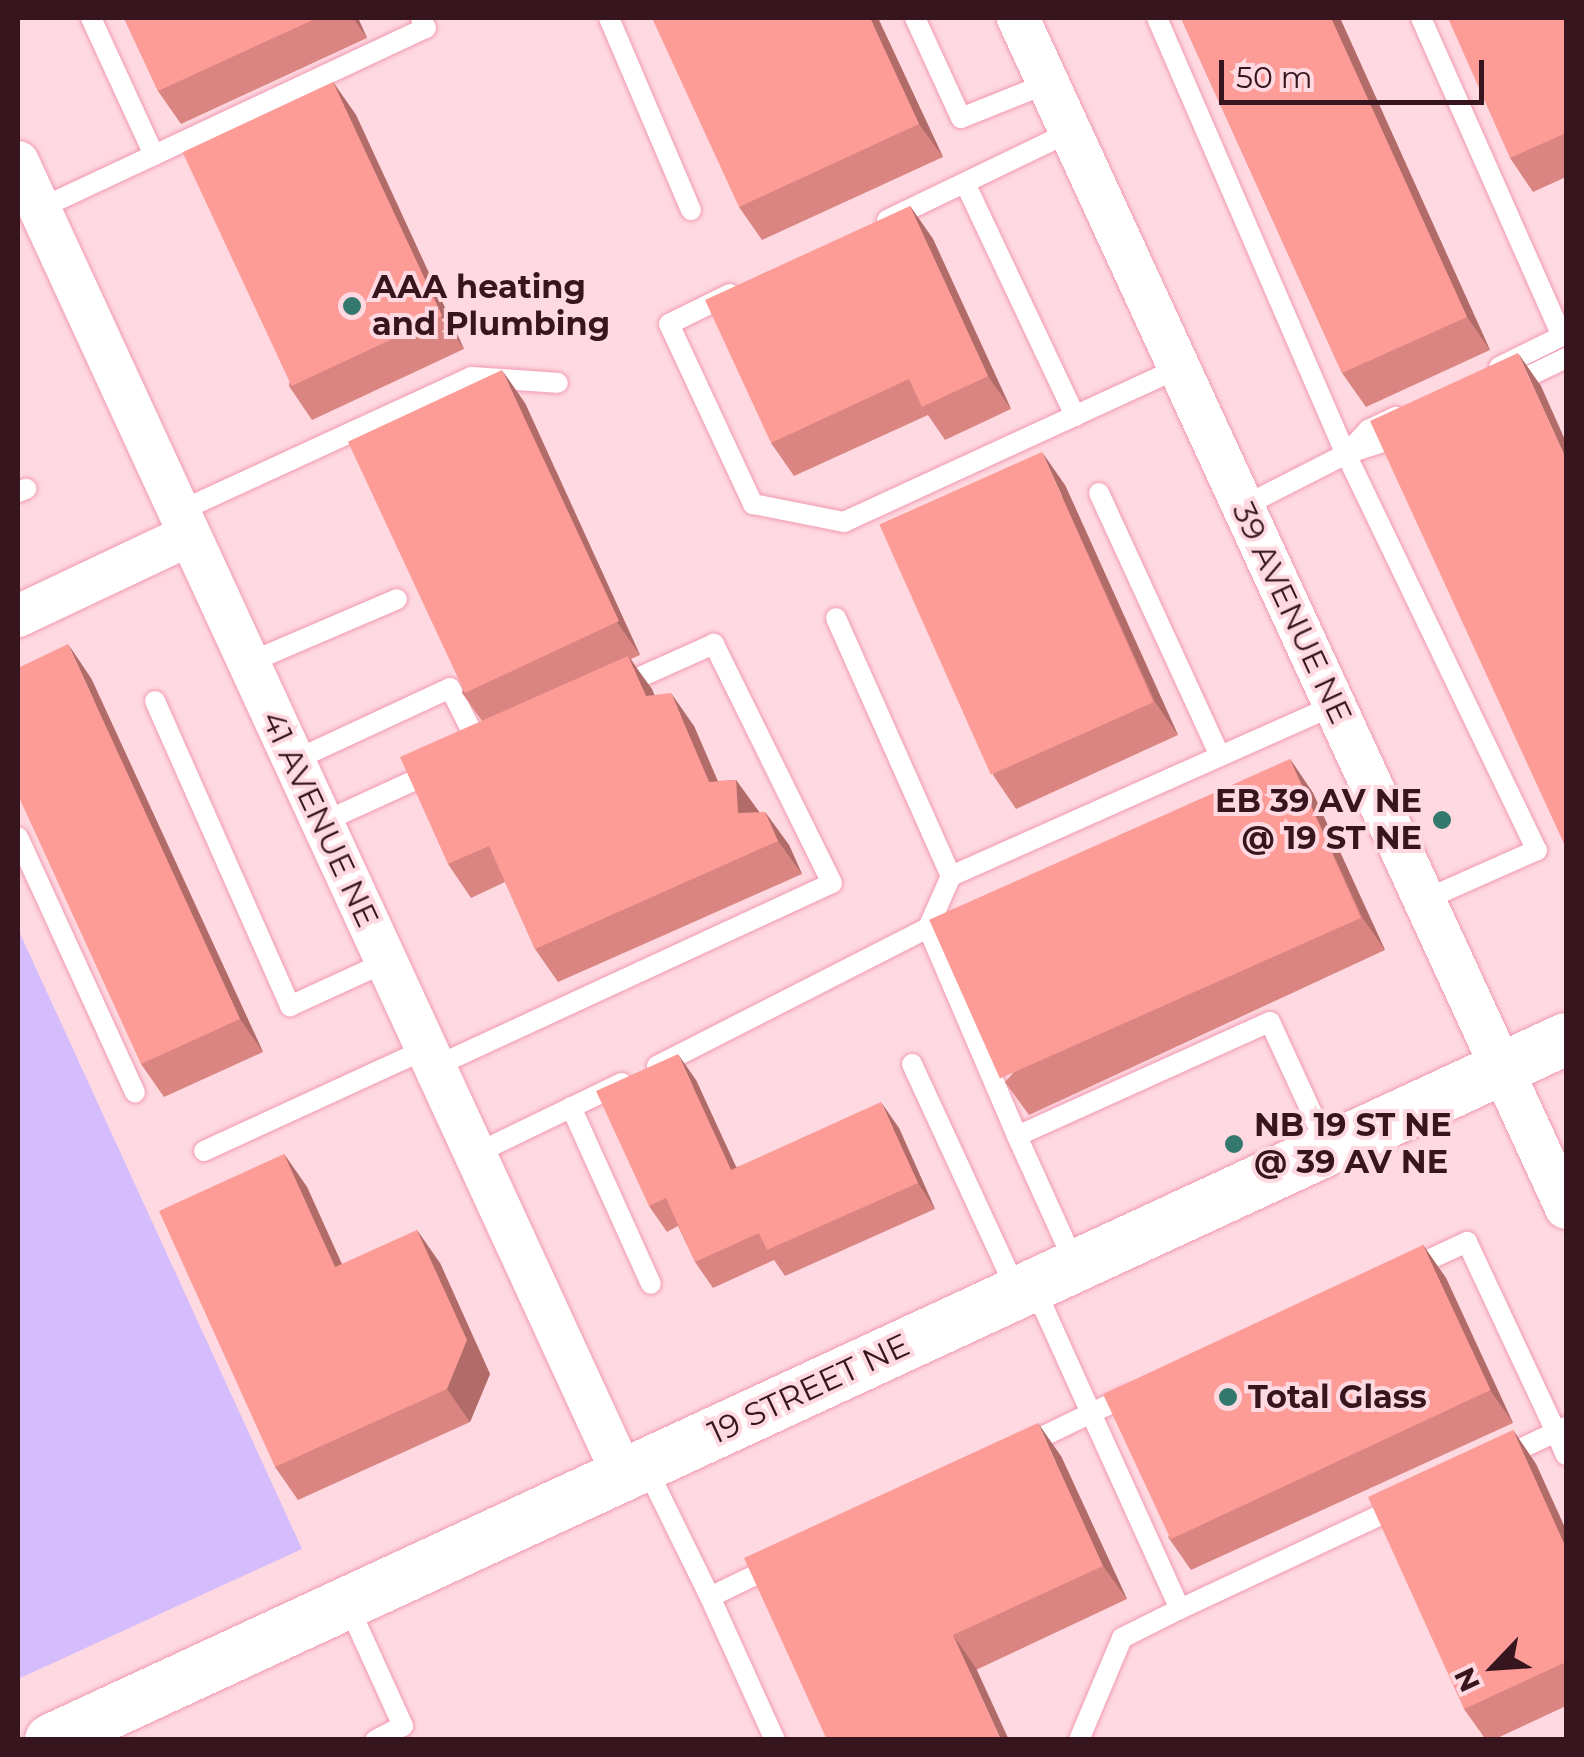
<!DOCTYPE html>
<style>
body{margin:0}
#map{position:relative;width:1584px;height:1757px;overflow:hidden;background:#fed9e1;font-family:Montserrat,sans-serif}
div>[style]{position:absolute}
.green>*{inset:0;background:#d5bcfc}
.roads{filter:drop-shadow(0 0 2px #f09ab1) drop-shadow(0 0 2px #f09ab1)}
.service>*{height:20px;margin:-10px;padding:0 10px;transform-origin:10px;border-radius:10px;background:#fff}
.minor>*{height:42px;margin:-21px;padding:0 21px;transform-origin:21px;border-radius:21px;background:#fff}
.tertiary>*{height:52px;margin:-26px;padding:0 26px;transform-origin:26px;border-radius:26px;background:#fff}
.wall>*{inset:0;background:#da8582}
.shaded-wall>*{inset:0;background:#b16c6a}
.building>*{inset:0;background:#fd9b97;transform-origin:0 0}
.dots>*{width:28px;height:28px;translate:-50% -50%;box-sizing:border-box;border:5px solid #fed9e1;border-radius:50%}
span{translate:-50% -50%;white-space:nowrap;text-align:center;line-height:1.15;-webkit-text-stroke:8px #fed9e1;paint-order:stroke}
.poi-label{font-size:32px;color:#36151f;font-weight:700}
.left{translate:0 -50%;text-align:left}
.right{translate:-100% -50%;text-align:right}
.street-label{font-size:32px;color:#36151f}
.frame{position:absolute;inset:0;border:20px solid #36151f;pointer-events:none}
.north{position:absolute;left:1444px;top:1617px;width:100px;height:100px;-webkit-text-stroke:8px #fed9e1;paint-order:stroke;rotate:245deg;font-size:28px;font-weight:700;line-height:40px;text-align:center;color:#36151f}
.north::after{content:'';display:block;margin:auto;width:35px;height:45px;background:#36151f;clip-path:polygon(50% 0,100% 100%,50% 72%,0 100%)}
.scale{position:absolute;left:1219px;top:60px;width:265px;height:45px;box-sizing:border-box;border:5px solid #36151f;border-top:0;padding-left:12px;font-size:30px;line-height:35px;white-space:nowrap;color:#36151f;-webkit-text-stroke:8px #fed9e1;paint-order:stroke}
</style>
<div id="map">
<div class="green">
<div style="clip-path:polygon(18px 929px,302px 1549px,18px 1679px)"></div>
</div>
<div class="roads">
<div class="service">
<div style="left:91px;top:18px;width:151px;rotate:65.3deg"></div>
<div style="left:609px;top:18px;width:209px;rotate:66.9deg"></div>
<div style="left:915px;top:18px;width:110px;rotate:65.3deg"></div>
<div style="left:961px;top:118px;width:94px;rotate:-21.9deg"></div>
<div style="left:1157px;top:18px;width:475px;rotate:66.6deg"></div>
<div style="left:1346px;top:454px;width:440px;rotate:64.3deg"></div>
<div style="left:1537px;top:850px;width:124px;rotate:156.1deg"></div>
<div style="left:1421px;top:18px;width:348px;rotate:66.1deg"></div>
<div style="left:1562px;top:336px;width:70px;rotate:153.8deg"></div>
<div style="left:965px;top:183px;width:258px;rotate:64.7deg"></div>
<div style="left:39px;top:209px;width:427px;rotate:-25.1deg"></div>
<div style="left:426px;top:28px;width:11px;rotate:-117deg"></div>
<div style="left:887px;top:220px;width:203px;rotate:-25.7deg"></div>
<div style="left:730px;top:294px;width:68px;rotate:153.8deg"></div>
<div style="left:669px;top:324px;width:199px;rotate:65deg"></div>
<div style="left:753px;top:504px;width:93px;rotate:11.2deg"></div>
<div style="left:844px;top:522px;width:369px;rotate:-24.7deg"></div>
<div style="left:1508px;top:386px;width:64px;rotate:-25.8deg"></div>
<div style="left:1346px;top:454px;width:33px;rotate:-47deg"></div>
<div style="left:1368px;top:430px;width:31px;rotate:-25deg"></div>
<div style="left:18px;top:492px;width:9px;rotate:-21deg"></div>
<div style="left:1099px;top:493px;width:289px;rotate:65.3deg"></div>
<div style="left:1244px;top:506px;width:114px;rotate:-27deg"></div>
<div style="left:1346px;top:454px;width:62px;rotate:-17.9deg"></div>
<div style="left:178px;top:512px;width:323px;rotate:-24.7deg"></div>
<div style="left:471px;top:377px;width:87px;rotate:3.9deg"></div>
<div style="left:836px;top:618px;width:282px;rotate:66deg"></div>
<div style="left:951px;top:876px;width:420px;rotate:-24deg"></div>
<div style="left:248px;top:663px;width:162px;rotate:-23.2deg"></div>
<div style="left:155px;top:701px;width:334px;rotate:66.1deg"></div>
<div style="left:290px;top:1006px;width:106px;rotate:-24.6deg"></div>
<div style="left:293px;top:761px;width:173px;rotate:-24.9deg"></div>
<div style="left:450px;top:688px;width:69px;rotate:63.4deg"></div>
<div style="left:321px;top:823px;width:125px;rotate:-24.5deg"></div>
<div style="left:18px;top:837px;width:281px;rotate:65.4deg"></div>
<div style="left:951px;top:876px;width:57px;rotate:113.9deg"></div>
<div style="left:928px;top:928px;width:226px;rotate:66.8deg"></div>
<div style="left:912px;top:1064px;width:250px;rotate:65.2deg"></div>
<div style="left:657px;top:1066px;width:304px;rotate:-27deg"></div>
<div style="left:434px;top:1067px;width:438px;rotate:-24.8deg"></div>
<div style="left:832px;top:883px;width:267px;rotate:-116.3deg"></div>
<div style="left:714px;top:644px;width:103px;rotate:155.9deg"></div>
<div style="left:571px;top:1107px;width:194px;rotate:65.7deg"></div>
<div style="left:204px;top:1151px;width:244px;rotate:-24.7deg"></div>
<div style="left:475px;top:1154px;width:163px;rotate:-25.8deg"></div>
<div style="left:1075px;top:1264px;width:141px;rotate:-114.4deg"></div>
<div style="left:1017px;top:1136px;width:277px;rotate:-24.3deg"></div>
<div style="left:1270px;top:1022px;width:139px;rotate:65.3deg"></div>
<div style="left:1411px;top:1268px;width:62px;rotate:-24.9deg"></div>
<div style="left:1467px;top:1242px;width:210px;rotate:64.9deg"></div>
<div style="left:1556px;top:1432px;width:11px;rotate:-27deg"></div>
<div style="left:1130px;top:1395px;width:43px;rotate:155.2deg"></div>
<div style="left:1091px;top:1413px;width:215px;rotate:65.6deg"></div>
<div style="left:1180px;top:1609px;width:243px;rotate:-25.1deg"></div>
<div style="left:1021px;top:1447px;width:78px;rotate:-25.9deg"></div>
<div style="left:1091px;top:1413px;width:138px;rotate:-114.3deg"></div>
<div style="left:1503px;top:1457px;width:59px;rotate:-25.3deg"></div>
<div style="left:1556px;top:1432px;width:25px;rotate:67deg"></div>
<div style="left:646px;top:1467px;width:145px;rotate:63.8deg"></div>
<div style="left:710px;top:1597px;width:71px;rotate:-25.8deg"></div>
<div style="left:710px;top:1597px;width:157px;rotate:65.6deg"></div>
<div style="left:347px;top:1603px;width:135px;rotate:65.5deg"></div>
<div style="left:403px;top:1726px;width:31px;rotate:153deg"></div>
<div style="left:1079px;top:1740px;width:111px;rotate:-67.1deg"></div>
<div style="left:1122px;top:1638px;width:65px;rotate:-26.6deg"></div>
</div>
<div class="minor">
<div style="left:1018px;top:18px;width:1310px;rotate:65.27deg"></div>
<div style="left:18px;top:162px;width:1446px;rotate:65.26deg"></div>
<div style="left:18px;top:616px;width:189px;rotate:-25.3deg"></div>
</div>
<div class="tertiary">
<div style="left:51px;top:1740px;width:1669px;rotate:-24.83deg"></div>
</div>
</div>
<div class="wall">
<div style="clip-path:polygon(124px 18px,358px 18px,367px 38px,181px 124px,158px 91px)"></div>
<div style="clip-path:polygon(878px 18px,943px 157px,762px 240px,739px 207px)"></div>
<div style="clip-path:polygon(1181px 18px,1340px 18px,1490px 350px,1366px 407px,1342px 373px)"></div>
<div style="clip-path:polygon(1566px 18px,1566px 177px,1533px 192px,1510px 158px)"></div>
<div style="clip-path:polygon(333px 82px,356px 115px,464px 349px,312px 420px,289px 386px)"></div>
<div style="clip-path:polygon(910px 206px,933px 239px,1011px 409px,945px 440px,928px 415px,794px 476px,771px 443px)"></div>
<div style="clip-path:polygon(525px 403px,640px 655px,631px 659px,654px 695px,694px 726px,718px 781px,736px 780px,759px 812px,765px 812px,789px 845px,802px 874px,558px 982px,535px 949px,505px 882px,471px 898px,448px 864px,482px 721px,462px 693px)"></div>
<div style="clip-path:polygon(1065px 485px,1178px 735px,1016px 809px,993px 775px)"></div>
<div style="clip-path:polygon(91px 678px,263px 1052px,164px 1097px,141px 1064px)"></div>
<div style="clip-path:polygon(1290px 759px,1313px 793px,1385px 950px,1029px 1115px,1005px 1082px)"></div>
<div style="clip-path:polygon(696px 1080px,736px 1167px,899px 1128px,935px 1209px,785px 1276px,774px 1260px,713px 1288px,695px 1262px,678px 1226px,667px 1232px,649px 1206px)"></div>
<div style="clip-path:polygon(284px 1154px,307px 1187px,342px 1264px,440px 1263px,490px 1374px,470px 1422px,298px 1500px,275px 1467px)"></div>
<div style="clip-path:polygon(1423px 1245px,1446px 1278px,1513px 1423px,1191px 1570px,1168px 1537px)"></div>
<div style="clip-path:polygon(1513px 1430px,1536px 1464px,1566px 1530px,1566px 1706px,1493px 1740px,1486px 1740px,1464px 1709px)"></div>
<div style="clip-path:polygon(1061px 1456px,1127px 1599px,827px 1740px)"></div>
</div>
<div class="shaded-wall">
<div style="clip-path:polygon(353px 18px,358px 18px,367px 38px)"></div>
<div style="clip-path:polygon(870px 18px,878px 18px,943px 157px,919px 124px)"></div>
<div style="clip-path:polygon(1331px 18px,1340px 18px,1490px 350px,1467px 317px)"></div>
<div style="clip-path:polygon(333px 82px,356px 115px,464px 349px,441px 316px)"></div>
<div style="clip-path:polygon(910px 206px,933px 239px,1011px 409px,988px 376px)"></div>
<div style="clip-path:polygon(1518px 353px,1541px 386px,1566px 442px,1566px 459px)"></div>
<div style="clip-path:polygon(502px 370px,525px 403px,640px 655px,617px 622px)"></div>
<div style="clip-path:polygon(1042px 452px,1065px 485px,1178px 735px,1155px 702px)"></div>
<div style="clip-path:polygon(68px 644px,91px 678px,263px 1052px,240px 1019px)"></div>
<div style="clip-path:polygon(628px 656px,652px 689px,669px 729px,646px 696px)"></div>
<div style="clip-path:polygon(671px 693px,694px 726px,732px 815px,709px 782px)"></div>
<div style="clip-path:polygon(1290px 759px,1313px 793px,1385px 950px,1362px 917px)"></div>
<div style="clip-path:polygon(736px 780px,760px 813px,738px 813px)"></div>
<div style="clip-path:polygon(765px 812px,789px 845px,802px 874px,778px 841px)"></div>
<div style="clip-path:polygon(678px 1054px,696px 1080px,749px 1195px,731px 1170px)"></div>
<div style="clip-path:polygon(881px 1102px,899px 1128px,935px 1209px,918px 1183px)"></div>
<div style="clip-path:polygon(284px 1154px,307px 1187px,358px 1300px,335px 1267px)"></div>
<div style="clip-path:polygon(417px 1230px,440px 1263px,490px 1374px,470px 1422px,447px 1389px)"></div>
<div style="clip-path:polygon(1423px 1245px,1446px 1278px,1513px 1423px,1490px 1390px)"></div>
<div style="clip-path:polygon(1038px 1423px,1061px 1456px,1127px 1599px,1103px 1566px)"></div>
<div style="clip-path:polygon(1513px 1430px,1536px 1464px,1566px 1530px,1566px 1548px)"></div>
<div style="clip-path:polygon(953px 1635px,976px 1668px,1009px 1740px,1001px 1740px)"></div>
</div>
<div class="building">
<div style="clip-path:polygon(124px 18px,317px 18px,158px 91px)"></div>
<div style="clip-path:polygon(652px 18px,870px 18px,919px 124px,739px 207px)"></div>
<div style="clip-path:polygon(1181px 18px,1331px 18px,1467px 317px,1342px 373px)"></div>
<div style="clip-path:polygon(1448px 18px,1566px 18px,1566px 133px,1510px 158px)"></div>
<div style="left:333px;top:82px;width:258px;height:166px;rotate:65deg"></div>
<div style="clip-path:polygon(910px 206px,988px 376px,922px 407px,909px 379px,771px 443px,705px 300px)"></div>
<div style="clip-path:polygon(1518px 353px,1566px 459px,1566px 848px,1370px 421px)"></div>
<div style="left:502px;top:370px;width:277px;height:170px;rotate:65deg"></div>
<div style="left:1042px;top:452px;width:274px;height:178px;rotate:66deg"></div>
<div style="clip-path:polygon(68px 644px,240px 1019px,141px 1064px,18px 795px,18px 668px)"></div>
<div style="clip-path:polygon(628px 656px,646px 696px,671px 693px,709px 782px,736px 780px,738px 813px,765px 812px,778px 841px,535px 949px,489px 846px,448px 864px,400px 757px)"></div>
<div style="left:1290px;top:759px;width:174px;height:395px;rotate:66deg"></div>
<div style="clip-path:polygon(678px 1054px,731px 1170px,881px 1102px,918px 1183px,767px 1250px,759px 1233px,695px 1262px,666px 1198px,649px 1206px,596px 1091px)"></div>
<div style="clip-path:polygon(284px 1154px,335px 1267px,417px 1230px,467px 1340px,447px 1389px,275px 1467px,159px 1211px)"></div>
<div style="left:1423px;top:1245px;width:160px;height:353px;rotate:65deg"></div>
<div style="clip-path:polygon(1038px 1423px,1103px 1566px,953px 1635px,1001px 1740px,827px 1740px,744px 1558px)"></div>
<div style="clip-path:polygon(1513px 1430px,1566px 1548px,1566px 1662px,1464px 1709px,1368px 1497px)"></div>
</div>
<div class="dots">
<div style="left:352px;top:306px;background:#32786d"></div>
<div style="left:1442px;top:820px;background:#32786d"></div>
<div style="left:1234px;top:1144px;background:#32786d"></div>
<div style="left:1228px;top:1397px;background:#32786d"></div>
</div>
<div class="poi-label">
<span class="left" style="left:372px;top:306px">AAA heating<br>and Plumbing</span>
<span class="right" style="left:1422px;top:820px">EB 39 AV NE<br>@ 19 ST NE</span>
<span class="left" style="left:1254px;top:1144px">NB 19 ST NE<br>@ 39 AV NE</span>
<span class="left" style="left:1248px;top:1397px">Total Glass</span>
</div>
<div class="street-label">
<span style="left:1292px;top:613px;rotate:65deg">39 AVENUE NE</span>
<span style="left:320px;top:819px;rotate:65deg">41 AVENUE NE</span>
<span style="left:809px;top:1389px;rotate:-25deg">19 STREET NE</span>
</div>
<div class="frame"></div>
<div class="north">N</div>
<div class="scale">50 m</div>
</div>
